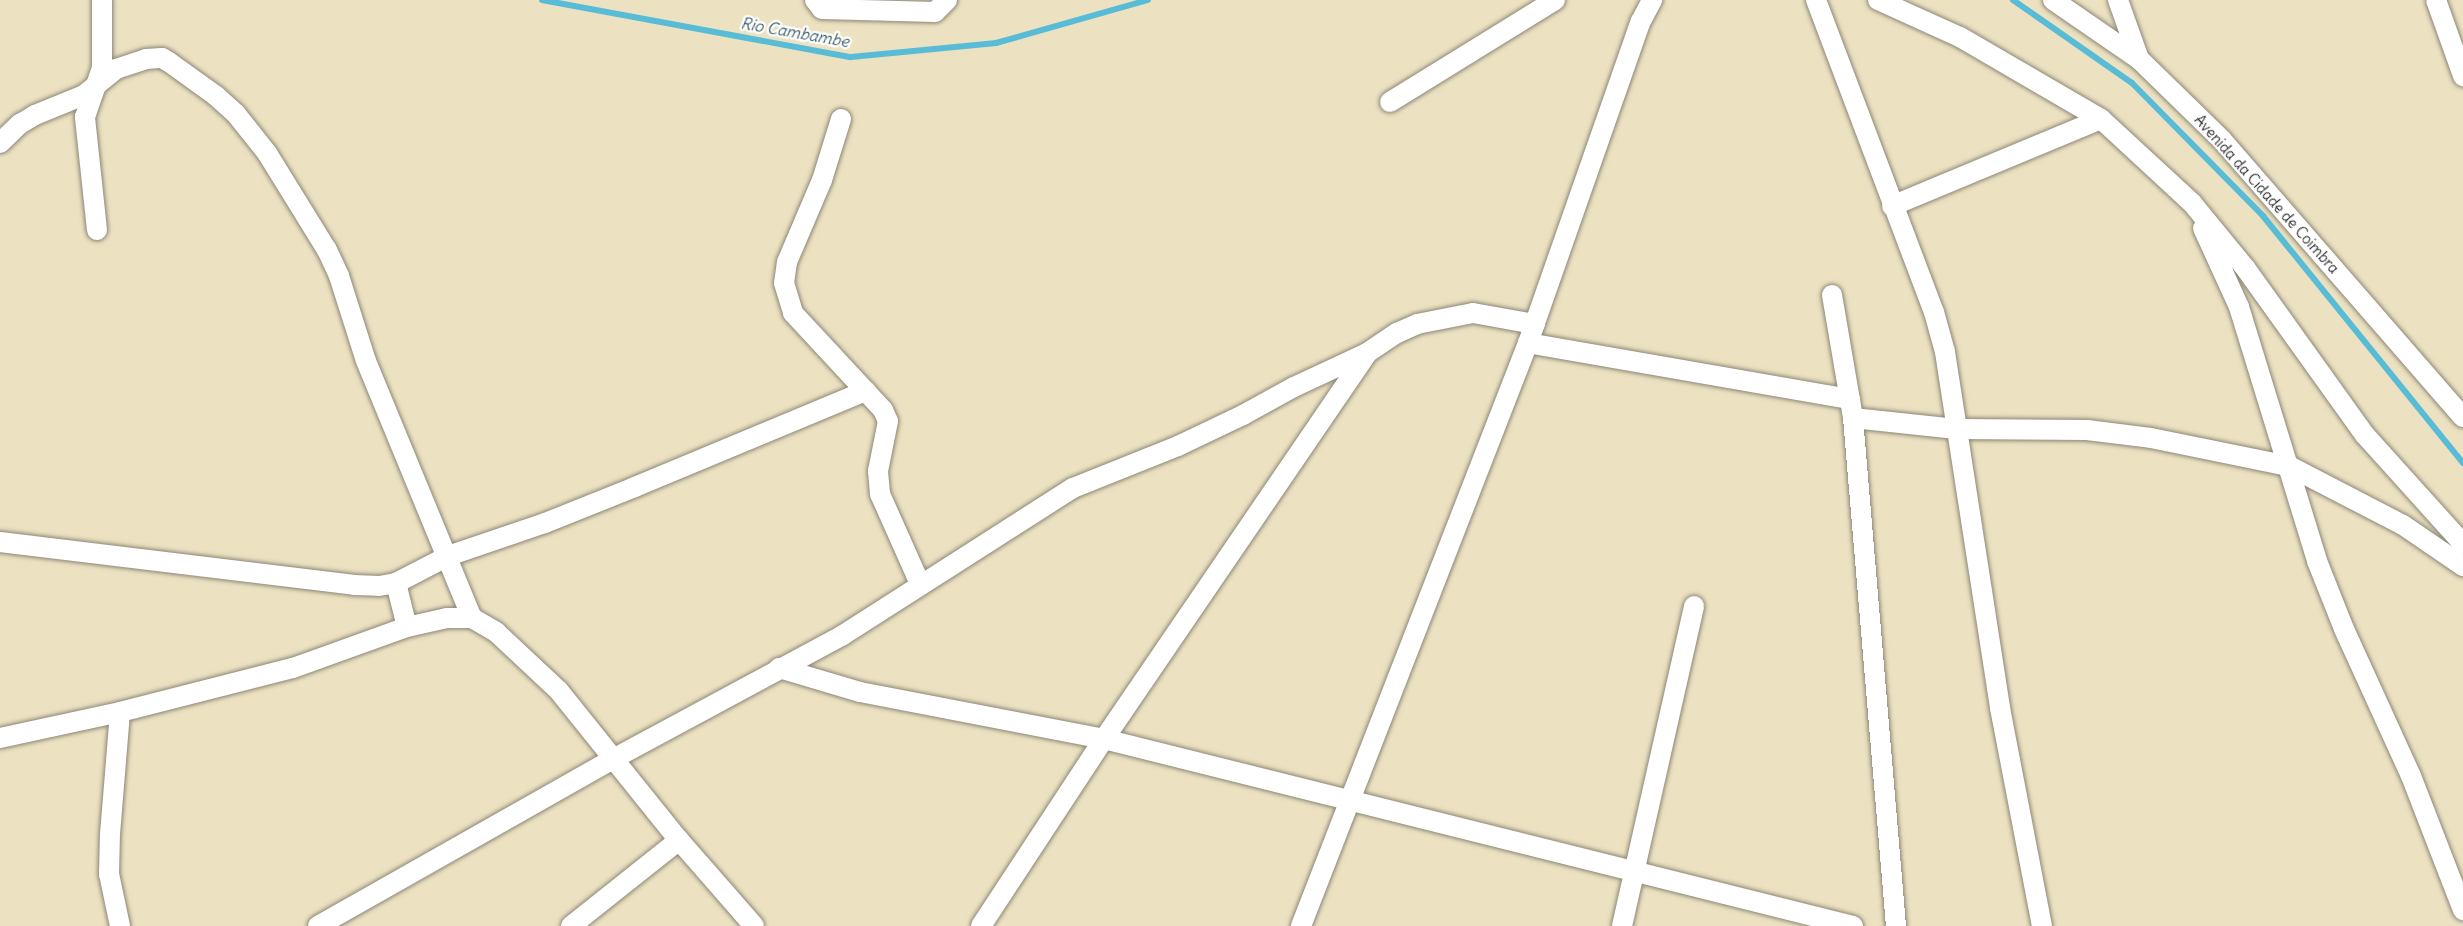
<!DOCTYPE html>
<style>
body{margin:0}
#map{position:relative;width:2463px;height:926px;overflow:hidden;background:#ece2c2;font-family:Delius,sans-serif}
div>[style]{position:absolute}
.stream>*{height:6px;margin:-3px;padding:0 3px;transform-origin:3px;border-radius:3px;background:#59bcd7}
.roads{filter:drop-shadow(0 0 2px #8c8676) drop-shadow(0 0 2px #8c8676)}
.minor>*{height:20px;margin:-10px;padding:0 10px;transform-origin:10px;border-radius:10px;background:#fff}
span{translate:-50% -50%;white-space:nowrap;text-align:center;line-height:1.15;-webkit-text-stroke:4.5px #fff;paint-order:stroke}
.street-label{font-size:15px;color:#2b2b2b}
.water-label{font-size:16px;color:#3b5e67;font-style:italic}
</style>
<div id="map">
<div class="stream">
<div style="left:542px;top:0;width:314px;rotate:10.5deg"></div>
<div style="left:851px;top:57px;width:146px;rotate:-5.5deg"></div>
<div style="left:996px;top:43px;width:158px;rotate:-15.8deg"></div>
<div style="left:2013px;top:0;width:145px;rotate:34.9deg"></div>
<div style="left:2132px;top:83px;width:187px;rotate:45.4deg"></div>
<div style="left:2263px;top:216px;width:318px;rotate:51deg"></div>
</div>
<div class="roads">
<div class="minor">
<div style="left:815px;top:0;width:11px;rotate:52deg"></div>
<div style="left:822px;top:9px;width:113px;rotate:1.5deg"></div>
<div style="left:935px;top:12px;width:17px;rotate:-45deg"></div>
<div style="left:1816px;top:0;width:334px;rotate:69.3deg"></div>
<div style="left:1934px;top:312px;width:41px;rotate:74.6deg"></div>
<div style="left:1945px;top:352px;width:360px;rotate:81.2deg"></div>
<div style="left:2000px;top:708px;width:222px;rotate:79.1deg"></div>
<div style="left:1878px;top:0;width:90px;rotate:24.3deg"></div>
<div style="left:1960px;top:37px;width:163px;rotate:30.2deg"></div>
<div style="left:2101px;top:119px;width:124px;rotate:42.7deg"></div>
<div style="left:2192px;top:203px;width:85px;rotate:50.7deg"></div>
<div style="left:2246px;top:269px;width:204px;rotate:54.4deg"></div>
<div style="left:2365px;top:435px;width:147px;rotate:48deg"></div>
<div style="left:2053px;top:0;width:104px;rotate:34.5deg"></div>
<div style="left:2139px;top:59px;width:116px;rotate:44.3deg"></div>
<div style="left:2222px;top:140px;width:367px;rotate:49deg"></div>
<div style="left:2118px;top:0;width:63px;rotate:70.4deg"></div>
<div style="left:2436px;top:0;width:81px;rotate:70.4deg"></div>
<div style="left:1390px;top:102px;width:194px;rotate:-31.7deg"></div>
<div style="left:841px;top:119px;width:64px;rotate:107.3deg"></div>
<div style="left:822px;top:180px;width:89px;rotate:113.1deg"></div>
<div style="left:787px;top:262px;width:21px;rotate:98deg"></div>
<div style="left:784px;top:283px;width:31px;rotate:73deg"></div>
<div style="left:793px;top:313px;width:132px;rotate:47.1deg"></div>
<div style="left:883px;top:410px;width:12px;rotate:66deg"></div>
<div style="left:888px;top:421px;width:51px;rotate:101.3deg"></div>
<div style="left:878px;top:471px;width:23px;rotate:85deg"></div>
<div style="left:880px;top:494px;width:98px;rotate:66deg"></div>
<div style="left:0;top:143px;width:28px;rotate:-44deg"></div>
<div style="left:20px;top:124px;width:17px;rotate:-31deg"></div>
<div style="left:35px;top:115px;width:53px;rotate:-22.2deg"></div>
<div style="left:84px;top:95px;width:41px;rotate:-39.1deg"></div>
<div style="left:116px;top:69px;width:32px;rotate:-18deg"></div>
<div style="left:146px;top:59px;width:16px;rotate:-4deg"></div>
<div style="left:162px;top:58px;width:8px;rotate:30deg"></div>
<div style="left:169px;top:62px;width:57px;rotate:35.7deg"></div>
<div style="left:215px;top:95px;width:28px;rotate:42deg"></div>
<div style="left:236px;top:114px;width:50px;rotate:51.5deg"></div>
<div style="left:267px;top:153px;width:114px;rotate:58.3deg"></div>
<div style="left:327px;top:250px;width:29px;rotate:65deg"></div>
<div style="left:339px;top:276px;width:89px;rotate:72.4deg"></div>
<div style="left:366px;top:361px;width:278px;rotate:67.6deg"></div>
<div style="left:1892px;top:206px;width:226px;rotate:-22.6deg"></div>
<div style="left:2203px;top:228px;width:87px;rotate:65.5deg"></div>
<div style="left:2239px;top:307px;width:266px;rotate:72.9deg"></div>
<div style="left:2317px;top:561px;width:73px;rotate:68.3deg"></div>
<div style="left:2344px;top:629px;width:162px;rotate:65.5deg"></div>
<div style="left:2411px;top:776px;width:144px;rotate:68.8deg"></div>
<div style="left:97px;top:230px;width:114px;rotate:-96.1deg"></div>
<div style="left:85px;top:117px;width:52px;rotate:-70.9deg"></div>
<div style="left:102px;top:68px;width:68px;rotate:-90deg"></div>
<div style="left:1832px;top:295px;width:125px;rotate:80.3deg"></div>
<div style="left:1853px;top:418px;width:510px;rotate:85.16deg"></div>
<div style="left:1528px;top:343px;width:327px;rotate:9.9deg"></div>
<div style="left:1853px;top:418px;width:104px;rotate:6.1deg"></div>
<div style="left:1956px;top:429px;width:131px;rotate:0.4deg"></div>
<div style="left:2087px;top:430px;width:64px;rotate:7.1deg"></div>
<div style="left:2151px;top:438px;width:141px;rotate:11.5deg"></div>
<div style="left:2289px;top:466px;width:128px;rotate:27.4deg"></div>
<div style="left:2403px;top:525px;width:73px;rotate:34.3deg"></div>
<div style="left:0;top:542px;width:357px;rotate:6.9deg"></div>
<div style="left:354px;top:585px;width:25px;rotate:2deg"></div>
<div style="left:379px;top:586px;width:17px;rotate:-10deg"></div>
<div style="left:396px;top:583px;width:45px;rotate:76deg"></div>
<div style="left:407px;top:627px;width:41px;rotate:-12.7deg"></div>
<div style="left:447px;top:618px;width:25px"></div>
<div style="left:472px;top:618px;width:28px;rotate:30deg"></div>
<div style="left:496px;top:632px;width:86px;rotate:43.1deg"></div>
<div style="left:559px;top:691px;width:191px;rotate:51.2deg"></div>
<div style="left:679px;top:840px;width:114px;rotate:48.9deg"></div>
<div style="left:396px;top:583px;width:59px;rotate:-27.4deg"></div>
<div style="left:448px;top:556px;width:102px;rotate:-18.8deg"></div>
<div style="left:545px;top:523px;width:97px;rotate:-21.8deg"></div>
<div style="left:635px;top:487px;width:250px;rotate:-22.6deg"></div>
<div style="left:779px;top:668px;width:84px;rotate:16.5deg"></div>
<div style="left:860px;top:692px;width:248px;rotate:10.9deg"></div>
<div style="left:1104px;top:739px;width:772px;rotate:14.02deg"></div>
<div style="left:0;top:738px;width:123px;rotate:-12.2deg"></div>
<div style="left:120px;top:712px;width:179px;rotate:-14.3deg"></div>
<div style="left:293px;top:668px;width:121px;rotate:-19.8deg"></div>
<div style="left:120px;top:926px;width:53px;rotate:-101.9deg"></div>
<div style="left:109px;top:874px;width:40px;rotate:-88.6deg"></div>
<div style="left:110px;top:834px;width:122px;rotate:-85.3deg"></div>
<div style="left:318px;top:926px;width:339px;rotate:-29.5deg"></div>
<div style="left:613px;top:759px;width:261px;rotate:-28.3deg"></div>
<div style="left:843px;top:635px;width:273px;rotate:-32.6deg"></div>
<div style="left:1073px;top:488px;width:113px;rotate:-21.8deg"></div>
<div style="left:1178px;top:446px;width:72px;rotate:-25.5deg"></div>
<div style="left:1243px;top:415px;width:58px;rotate:-28.8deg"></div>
<div style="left:1294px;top:387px;width:81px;rotate:-25deg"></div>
<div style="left:1367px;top:353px;width:36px;rotate:-34deg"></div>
<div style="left:1397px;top:333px;width:22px;rotate:-24deg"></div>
<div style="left:1417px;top:324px;width:57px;rotate:-11.1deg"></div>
<div style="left:1473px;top:313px;width:63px;rotate:10.1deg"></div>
<div style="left:571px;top:926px;width:138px;rotate:-38.5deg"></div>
<div style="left:981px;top:926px;width:224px;rotate:-56.7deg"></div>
<div style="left:1104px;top:739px;width:466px;rotate:-55.7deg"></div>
<div style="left:1301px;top:926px;width:626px;rotate:-68.73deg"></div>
<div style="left:1528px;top:343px;width:341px;rotate:-70.7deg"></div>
<div style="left:1641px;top:21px;width:24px;rotate:-62deg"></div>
<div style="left:1622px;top:926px;width:328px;rotate:-77.3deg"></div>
</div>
</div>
<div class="street-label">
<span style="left:2267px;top:194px;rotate:48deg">Avenida da Cidade de Coimbra</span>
</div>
<div class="water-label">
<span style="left:795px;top:32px;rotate:10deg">Rio Cambambe</span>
</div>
</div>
